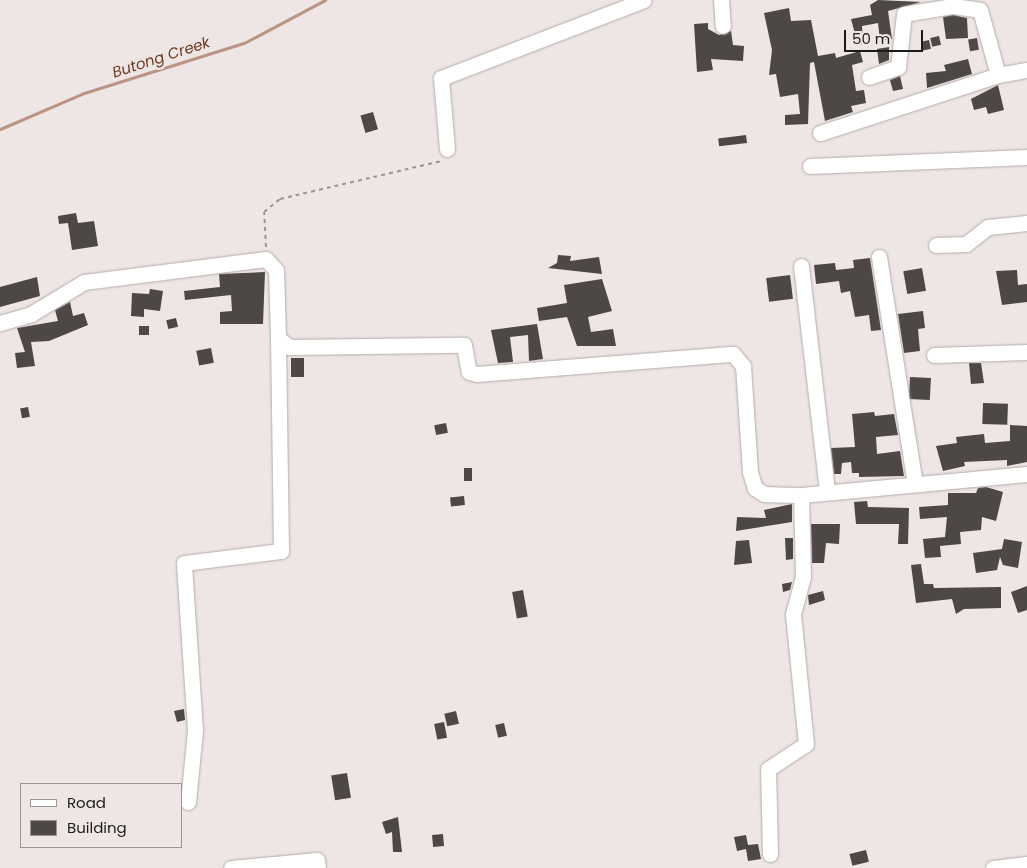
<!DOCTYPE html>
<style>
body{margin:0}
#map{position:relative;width:1027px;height:868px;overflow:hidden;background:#eee6e4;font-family:Poppins,sans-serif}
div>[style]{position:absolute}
.stream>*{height:3px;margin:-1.5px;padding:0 1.5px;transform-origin:1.5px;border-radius:1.5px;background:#bb9484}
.building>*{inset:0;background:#4d4745;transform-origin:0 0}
.path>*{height:2px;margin-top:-1px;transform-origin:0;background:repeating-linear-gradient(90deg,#999392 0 4px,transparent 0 8px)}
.roads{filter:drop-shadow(0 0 1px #b3aca9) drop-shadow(0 0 1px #b3aca9)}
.minor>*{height:15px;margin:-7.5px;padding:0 7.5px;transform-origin:7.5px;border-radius:7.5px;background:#fff}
span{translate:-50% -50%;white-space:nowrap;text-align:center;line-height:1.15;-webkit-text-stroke:5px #eee6e4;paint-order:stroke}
.water-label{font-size:15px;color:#6e3821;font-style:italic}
.legend{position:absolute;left:20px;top:783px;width:162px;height:65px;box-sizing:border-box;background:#eee6e4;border:1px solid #9a9593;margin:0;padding:6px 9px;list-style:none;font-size:15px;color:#1d1b1a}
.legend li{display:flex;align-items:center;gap:10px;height:25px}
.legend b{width:25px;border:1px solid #9a9593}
.scale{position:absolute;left:844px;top:30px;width:79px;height:22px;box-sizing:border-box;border:2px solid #1d1b1a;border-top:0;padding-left:6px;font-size:15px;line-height:18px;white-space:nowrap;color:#1d1b1a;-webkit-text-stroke:4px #eee6e4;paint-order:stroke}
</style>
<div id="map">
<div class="stream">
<div style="left:0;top:129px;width:91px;rotate:-23.2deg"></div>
<div style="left:84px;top:93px;width:168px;rotate:-17.4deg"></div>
<div style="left:244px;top:43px;width:92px;rotate:-28deg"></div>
</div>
<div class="building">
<div style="clip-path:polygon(878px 0,921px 2px,888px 11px,892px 39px,880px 41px,878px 23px,862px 26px,863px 44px,858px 45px,851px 19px,872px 15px,870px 5px)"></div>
<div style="clip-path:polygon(789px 8px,791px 21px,811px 20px,818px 56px,835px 53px,836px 58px,860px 51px,863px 62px,852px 65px,856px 91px,864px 90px,866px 103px,851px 106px,853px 112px,825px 121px,814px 62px,810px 63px,808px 124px,785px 125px,785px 115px,800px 114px,798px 94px,780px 97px,776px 74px,769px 75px,772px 50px,764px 13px)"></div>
<div style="clip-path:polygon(953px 15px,967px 18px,968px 38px,946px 39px,943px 17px)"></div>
<div style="clip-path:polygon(708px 23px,708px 29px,719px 35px,731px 31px,733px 45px,744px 46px,743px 61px,711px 59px,713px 70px,697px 72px,694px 24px)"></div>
<div style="left:939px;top:36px;width:9px;height:9px;rotate:77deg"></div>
<div style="left:977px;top:38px;width:12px;height:9px;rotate:81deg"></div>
<div style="left:929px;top:40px;width:9px;height:8px;rotate:77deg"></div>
<div style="clip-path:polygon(889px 47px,889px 60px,879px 64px,877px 49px)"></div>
<div style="clip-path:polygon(968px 59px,972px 74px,927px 88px,926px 73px,946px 71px,944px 65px)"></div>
<div style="clip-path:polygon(900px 76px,903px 89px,893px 91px,890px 80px)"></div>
<div style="clip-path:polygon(998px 85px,1004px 110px,988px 114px,986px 107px,974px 110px,971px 99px)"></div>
<div style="left:373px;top:112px;width:18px;height:13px;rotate:74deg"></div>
<div style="left:746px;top:135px;width:8px;height:28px;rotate:83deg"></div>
<div style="clip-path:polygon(76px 213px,78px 223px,94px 221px,98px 246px,72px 250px,68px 223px,59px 224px,58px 216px)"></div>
<div style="clip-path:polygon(558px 255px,571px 256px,570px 261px,599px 257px,602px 274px,548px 268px,557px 263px)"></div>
<div style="clip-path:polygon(870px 258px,881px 330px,871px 331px,869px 315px,855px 317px,850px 291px,841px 293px,839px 281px,816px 284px,814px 265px,835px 263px,836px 270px,854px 268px,853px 260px)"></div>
<div style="left:922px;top:268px;width:23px;height:19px;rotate:80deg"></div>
<div style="clip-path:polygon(1017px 270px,1018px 285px,1027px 284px,1027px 302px,1002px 305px,996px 271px)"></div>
<div style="clip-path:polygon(265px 272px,263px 324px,220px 324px,220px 312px,232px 311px,231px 295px,185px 300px,184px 291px,220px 287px,219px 274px)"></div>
<div style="left:790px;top:275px;width:24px;height:24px;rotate:83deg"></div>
<div style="clip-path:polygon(37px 277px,40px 296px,0 307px,0 287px)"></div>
<div style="clip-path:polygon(602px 279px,612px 311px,588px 317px,591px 332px,613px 329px,616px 346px,577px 346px,567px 317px,539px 321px,537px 308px,567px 303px,564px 285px)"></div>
<div style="clip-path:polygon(150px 289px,163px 291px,160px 311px,144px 309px,144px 317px,131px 316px,132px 293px,149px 294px)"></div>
<div style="clip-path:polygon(70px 302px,73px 316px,84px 313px,88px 325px,49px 341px,31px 342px,35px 366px,17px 368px,15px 353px,25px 352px,17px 328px,58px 321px,55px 310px)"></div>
<div style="clip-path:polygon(923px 311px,925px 328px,918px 329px,920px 351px,904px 353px,898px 314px)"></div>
<div style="left:176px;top:318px;width:9px;height:10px;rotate:77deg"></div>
<div style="clip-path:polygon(537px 324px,543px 359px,529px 361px,528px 335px,510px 337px,513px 362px,498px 363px,491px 330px)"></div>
<div style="left:139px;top:326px;width:10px;height:9px"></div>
<div style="left:211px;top:348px;width:15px;height:15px;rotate:79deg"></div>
<div style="left:291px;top:358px;width:13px;height:19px"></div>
<div style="clip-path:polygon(969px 363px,981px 363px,984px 383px,971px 384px)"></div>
<div style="left:910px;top:377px;width:21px;height:22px;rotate:3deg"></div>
<div style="left:983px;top:403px;width:25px;height:21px;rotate:2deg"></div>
<div style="left:28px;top:407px;width:10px;height:8px;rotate:79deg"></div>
<div style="clip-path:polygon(874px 412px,875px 416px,894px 414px,898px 435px,876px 437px,877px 454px,900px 451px,904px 476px,859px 477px,859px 473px,852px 473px,851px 462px,842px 463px,841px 474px,834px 474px,831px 448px,855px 447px,852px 414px)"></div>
<div style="left:446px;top:423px;width:10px;height:12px;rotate:79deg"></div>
<div style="clip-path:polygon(1010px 425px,1027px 426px,1027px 462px,1007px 466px,1007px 460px,964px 462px,965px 466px,943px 471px,936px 446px,957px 443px,956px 437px,984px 434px,985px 443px,1010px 441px)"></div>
<div style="left:464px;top:468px;width:8px;height:13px"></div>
<div style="clip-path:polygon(986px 487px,1003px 492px,996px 521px,982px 517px,981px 530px,960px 532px,961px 544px,940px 546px,941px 557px,925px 558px,923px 539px,945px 537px,947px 517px,920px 519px,919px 507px,948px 505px,948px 493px,976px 493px,978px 488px)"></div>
<div style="left:464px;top:496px;width:9px;height:14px;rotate:84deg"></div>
<div style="clip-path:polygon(867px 501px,868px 507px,909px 508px,908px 544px,898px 544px,899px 524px,856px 524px,854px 502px)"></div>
<div style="clip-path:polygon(792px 504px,792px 522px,736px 531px,737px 517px,766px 518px,764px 510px)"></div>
<div style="clip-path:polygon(811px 524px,840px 524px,839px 544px,826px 543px,824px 563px,812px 563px)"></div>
<div style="clip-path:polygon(785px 538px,793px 538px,793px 559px,786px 560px)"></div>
<div style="clip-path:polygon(1004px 539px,1022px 542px,1018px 568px,1003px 565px,1000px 557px,997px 570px,976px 573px,973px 553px,1002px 549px)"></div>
<div style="clip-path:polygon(749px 540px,752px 563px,734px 565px,736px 541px)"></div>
<div style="clip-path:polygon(921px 564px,924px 584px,933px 584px,934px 588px,1001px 587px,1001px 608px,964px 609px,956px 614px,952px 599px,916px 603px,911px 565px)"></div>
<div style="clip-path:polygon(792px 582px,790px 590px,783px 592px,782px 584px)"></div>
<div style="clip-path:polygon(1027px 586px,1027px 610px,1018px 613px,1011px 592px)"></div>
<div style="left:523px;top:590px;width:27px;height:11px;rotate:80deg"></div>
<div style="clip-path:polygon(823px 591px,825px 600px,809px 605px,808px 595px)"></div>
<div style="clip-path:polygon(184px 709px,185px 720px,177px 722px,174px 711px)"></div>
<div style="left:456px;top:711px;width:13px;height:12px;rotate:77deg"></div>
<div style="left:444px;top:722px;width:16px;height:10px;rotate:79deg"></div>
<div style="left:504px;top:723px;width:13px;height:9px;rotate:77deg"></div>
<div style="left:347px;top:773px;width:25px;height:16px;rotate:81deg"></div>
<div style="clip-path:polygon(398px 817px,402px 852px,393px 852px,392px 832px,386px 834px,382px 822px)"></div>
<div style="left:443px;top:834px;width:12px;height:11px;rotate:85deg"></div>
<div style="clip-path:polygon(746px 835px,748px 845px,758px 844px,761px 859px,748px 861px,746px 849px,737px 851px,734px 837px)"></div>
<div style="left:866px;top:850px;width:12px;height:17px;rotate:76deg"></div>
</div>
<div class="path">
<div style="left:266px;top:247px;width:35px;rotate:-93deg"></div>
<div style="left:264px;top:212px;width:21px;rotate:-39deg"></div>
<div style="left:280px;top:199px;width:166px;rotate:-13.2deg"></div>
</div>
<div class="roads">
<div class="minor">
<div style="left:721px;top:0;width:26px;rotate:86deg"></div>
<div style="left:952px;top:0;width:6px;rotate:81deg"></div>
<div style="left:953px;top:6px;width:27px;rotate:8deg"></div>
<div style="left:980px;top:10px;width:67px;rotate:74.5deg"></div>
<div style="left:998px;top:75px;width:29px;rotate:-10deg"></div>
<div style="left:869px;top:77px;width:31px;rotate:-19deg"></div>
<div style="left:898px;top:67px;width:53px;rotate:-83.5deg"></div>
<div style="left:904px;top:14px;width:50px;rotate:-9.3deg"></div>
<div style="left:820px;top:133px;width:187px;rotate:-18deg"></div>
<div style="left:447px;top:149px;width:71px;rotate:-94.8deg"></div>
<div style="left:441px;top:78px;width:217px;rotate:-21deg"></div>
<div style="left:810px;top:166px;width:217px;rotate:-2.4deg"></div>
<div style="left:936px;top:245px;width:30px;rotate:-2deg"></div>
<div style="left:966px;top:244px;width:28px;rotate:-38deg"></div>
<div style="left:988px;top:227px;width:39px;rotate:-6deg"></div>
<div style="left:879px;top:257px;width:230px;rotate:81deg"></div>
<div style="left:801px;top:266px;width:227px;rotate:83.4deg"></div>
<div style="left:0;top:323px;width:32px;rotate:-16deg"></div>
<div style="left:31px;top:314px;width:62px;rotate:-31.1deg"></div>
<div style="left:84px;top:282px;width:183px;rotate:-7.2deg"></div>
<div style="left:266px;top:259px;width:15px;rotate:48deg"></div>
<div style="left:276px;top:270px;width:68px;rotate:88.3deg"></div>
<div style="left:278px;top:338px;width:14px;rotate:39deg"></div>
<div style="left:289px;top:347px;width:175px;rotate:-0.7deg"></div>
<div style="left:464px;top:345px;width:27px;rotate:80deg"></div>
<div style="left:469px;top:372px;width:8px;rotate:14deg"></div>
<div style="left:477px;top:374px;width:257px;rotate:-4.5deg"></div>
<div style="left:733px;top:354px;width:16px;rotate:50deg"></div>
<div style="left:743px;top:366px;width:106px;rotate:86.2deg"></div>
<div style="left:750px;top:472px;width:17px;rotate:73deg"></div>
<div style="left:755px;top:488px;width:11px;rotate:34deg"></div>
<div style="left:764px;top:494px;width:37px;rotate:2deg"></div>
<div style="left:801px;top:495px;width:227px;rotate:-5.3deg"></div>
<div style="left:934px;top:355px;width:93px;rotate:-1.8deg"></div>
<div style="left:188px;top:802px;width:72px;rotate:-84.4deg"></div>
<div style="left:195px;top:730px;width:167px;rotate:-93.8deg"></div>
<div style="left:184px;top:563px;width:98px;rotate:-7.1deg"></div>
<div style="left:281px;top:551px;width:213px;rotate:-90.8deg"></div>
<div style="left:770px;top:854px;width:85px;rotate:-91.3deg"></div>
<div style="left:768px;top:769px;width:45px;rotate:-33.3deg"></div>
<div style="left:806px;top:744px;width:131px;rotate:-95.7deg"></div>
<div style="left:793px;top:614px;width:38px;rotate:-75deg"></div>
<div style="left:803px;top:577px;width:82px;rotate:-91.4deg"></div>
<div style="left:231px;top:868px;width:86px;rotate:-5.3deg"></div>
<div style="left:317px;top:860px;width:8px;rotate:83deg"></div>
<div style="left:993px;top:868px;width:34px;rotate:-7deg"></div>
</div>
</div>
<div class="water-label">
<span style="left:161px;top:57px;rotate:-18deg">Butong Creek</span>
</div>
<ul class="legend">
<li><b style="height:6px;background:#fff"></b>Road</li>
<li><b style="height:14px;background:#4d4745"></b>Building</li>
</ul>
<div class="scale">50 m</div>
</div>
